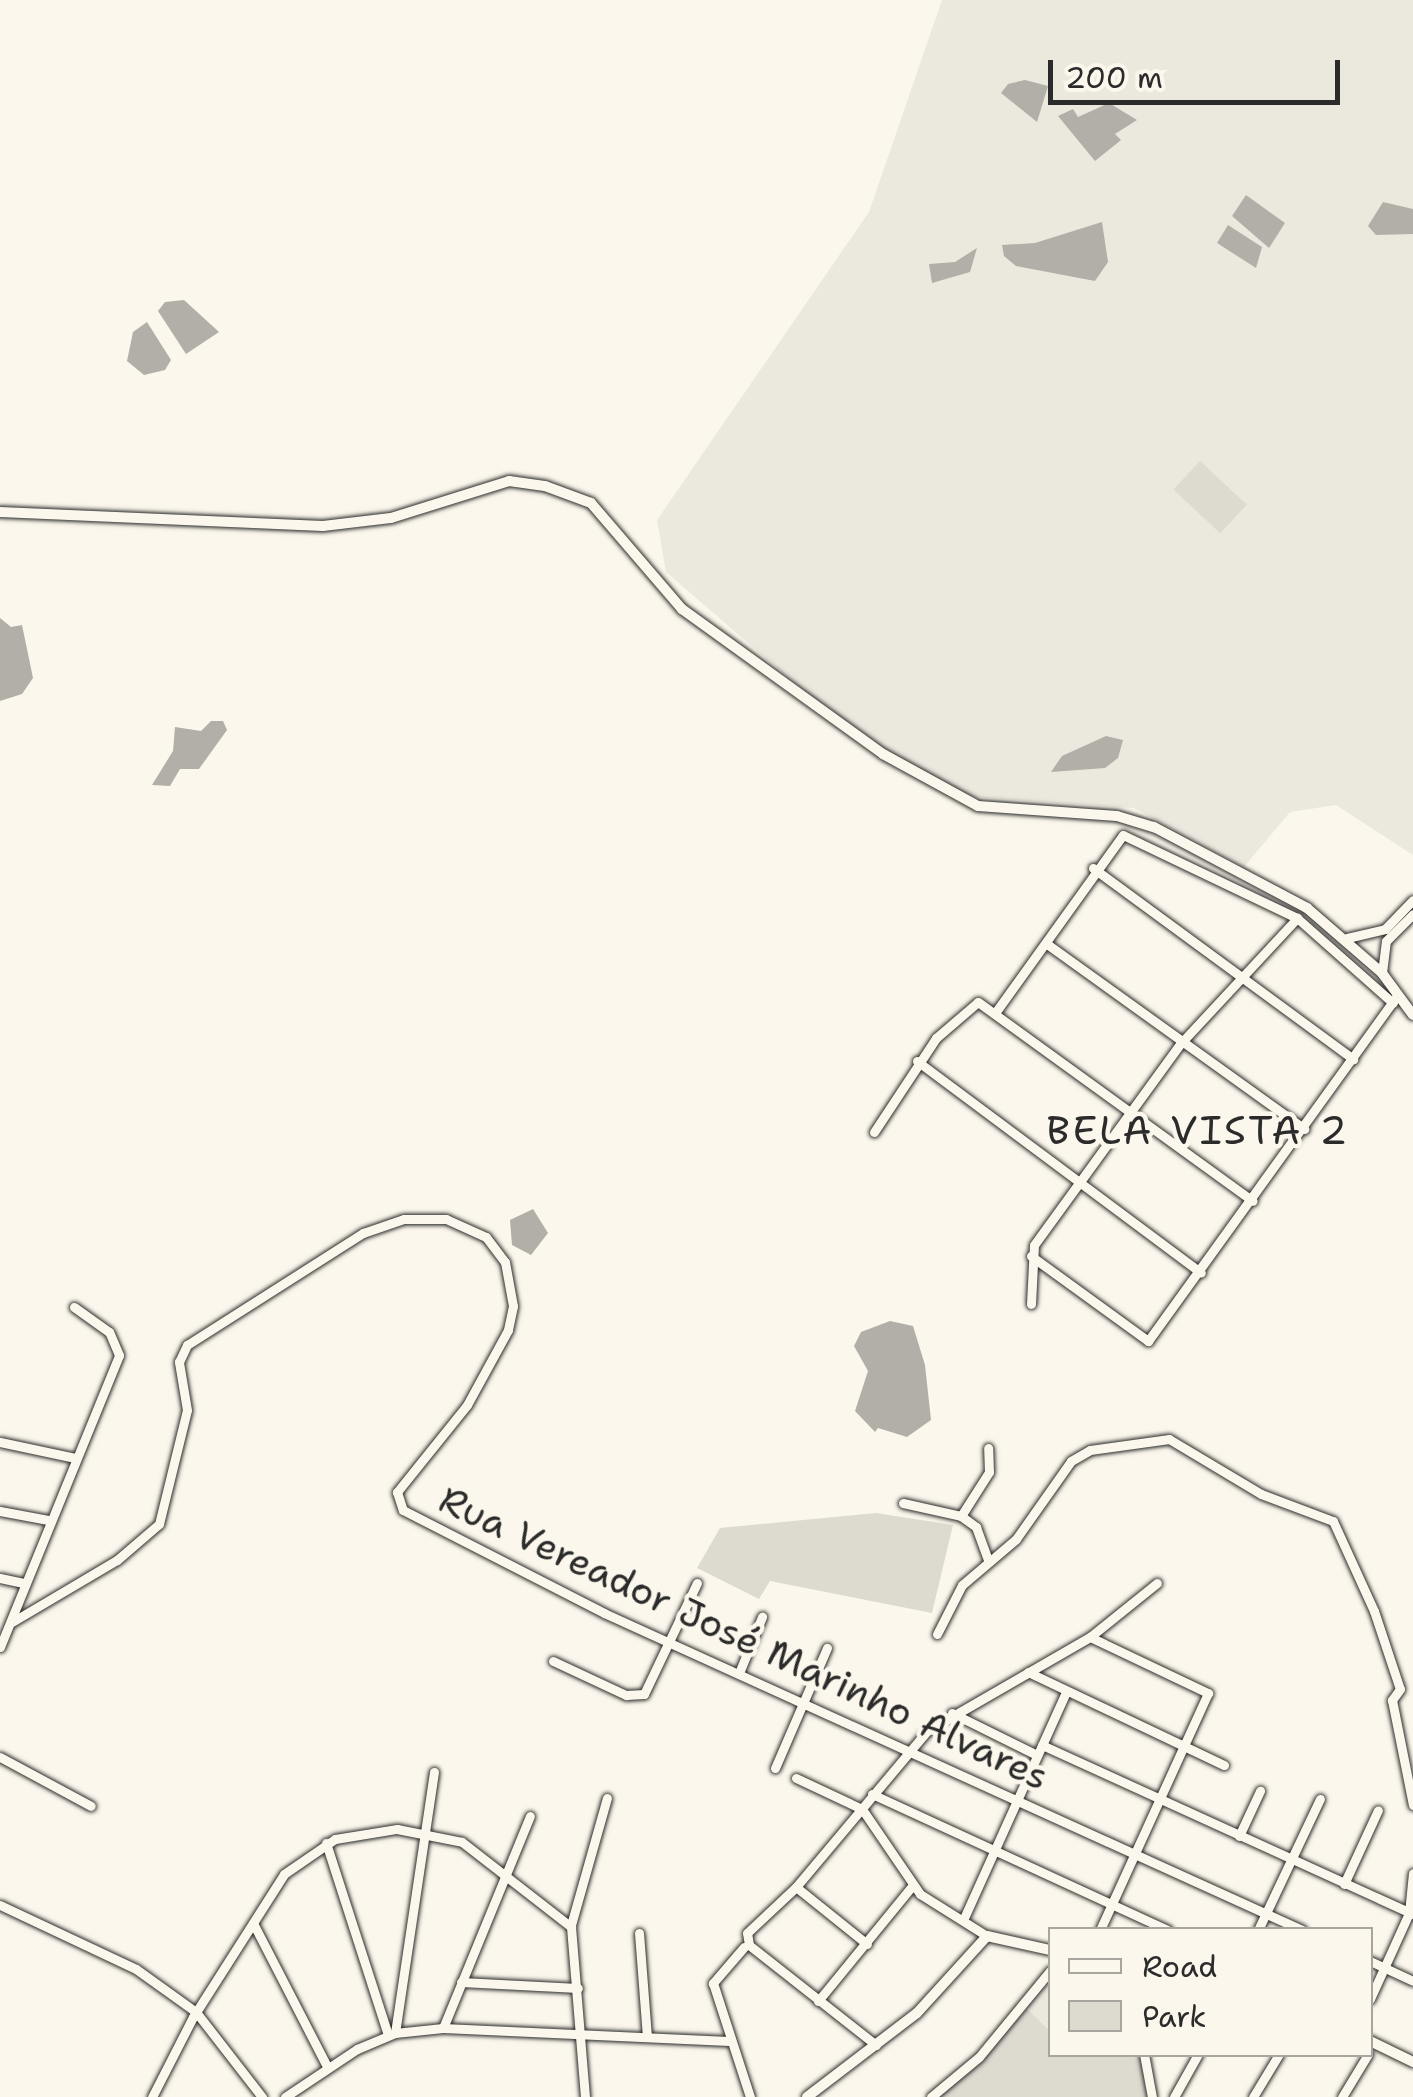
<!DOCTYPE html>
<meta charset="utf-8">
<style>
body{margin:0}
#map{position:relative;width:1413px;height:2097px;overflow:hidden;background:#fbf7ec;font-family:"Shantell Sans",sans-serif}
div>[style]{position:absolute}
.built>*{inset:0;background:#ebe8de}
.green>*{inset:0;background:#dddad0;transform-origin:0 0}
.water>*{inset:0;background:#b1afa7}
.roads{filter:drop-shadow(0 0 2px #2b2b2b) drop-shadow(0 0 2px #2b2b2b)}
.minor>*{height:9px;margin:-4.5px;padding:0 4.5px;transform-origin:4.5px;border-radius:4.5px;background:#fbf7ec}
.tertiary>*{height:10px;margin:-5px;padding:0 5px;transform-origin:5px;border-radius:5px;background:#fbf7ec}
span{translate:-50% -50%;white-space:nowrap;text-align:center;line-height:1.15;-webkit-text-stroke:9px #fbf7ec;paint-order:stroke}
.street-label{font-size:38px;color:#2b2b2b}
.neighbourhood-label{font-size:40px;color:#2b2b2b;letter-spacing:2.5px}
.legend{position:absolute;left:1048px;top:1927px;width:325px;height:130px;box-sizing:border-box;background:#fbf7ec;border:2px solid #a8a59f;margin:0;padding:12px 18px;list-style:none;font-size:30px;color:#2b2b2b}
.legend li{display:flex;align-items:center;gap:20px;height:50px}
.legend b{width:50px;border:2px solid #a8a59f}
.scale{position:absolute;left:1048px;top:60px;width:292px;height:45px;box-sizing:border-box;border:5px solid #2b2b2b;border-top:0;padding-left:12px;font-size:30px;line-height:35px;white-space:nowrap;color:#2b2b2b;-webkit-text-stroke:8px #fbf7ec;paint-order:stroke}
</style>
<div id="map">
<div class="built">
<div style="clip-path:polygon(942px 0,1413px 0,1413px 855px,1336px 805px,1290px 812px,1244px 867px,1134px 808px,973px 797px,899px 759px,814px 700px,666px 572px,657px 520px,869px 212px)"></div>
<div style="clip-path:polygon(1050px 1978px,1050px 2031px,1025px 2007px)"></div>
</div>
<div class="green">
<div style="left:1200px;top:461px;width:64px;height:39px;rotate:43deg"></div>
<div style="clip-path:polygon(876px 1513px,953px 1525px,932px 1613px,770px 1581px,759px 1599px,697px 1568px,720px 1528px)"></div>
<div style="clip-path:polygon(1025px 2007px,1050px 2031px,1050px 2054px,1140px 2055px,1147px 2097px,935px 2097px)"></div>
</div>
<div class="water">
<div style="clip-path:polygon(1025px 80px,1048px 86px,1037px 122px,1001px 93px,1008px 84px)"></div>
<div style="clip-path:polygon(1109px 103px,1137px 120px,1115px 134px,1121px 140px,1095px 161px,1058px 116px,1073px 109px,1078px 117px)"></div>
<div style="clip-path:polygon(1246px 195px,1285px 223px,1269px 248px,1232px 216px)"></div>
<div style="clip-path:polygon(1383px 202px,1413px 209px,1413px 234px,1376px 235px,1368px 226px)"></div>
<div style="clip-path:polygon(1102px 222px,1108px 262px,1095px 281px,1016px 266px,1004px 256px,1002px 245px,1035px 243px)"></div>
<div style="clip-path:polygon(1228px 225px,1262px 247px,1256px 268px,1217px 243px)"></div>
<div style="clip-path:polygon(977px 248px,970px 272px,932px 283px,929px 264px,955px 262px)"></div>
<div style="clip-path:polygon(184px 300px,219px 332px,186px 354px,158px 311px,165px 302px)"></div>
<div style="clip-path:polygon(147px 322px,171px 360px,165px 370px,144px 375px,127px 361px,133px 332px)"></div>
<div style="clip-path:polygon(0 618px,11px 627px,22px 625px,33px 678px,22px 694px,0 701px)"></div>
<div style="clip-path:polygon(211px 721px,223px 721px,227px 730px,199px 769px,180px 769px,170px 786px,152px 785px,173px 751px,175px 727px,201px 731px)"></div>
<div style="clip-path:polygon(1106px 736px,1123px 740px,1118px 758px,1105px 768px,1051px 772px,1062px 756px)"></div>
<div style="clip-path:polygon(533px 1209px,548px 1233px,531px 1255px,512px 1245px,510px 1220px)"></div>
<div style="clip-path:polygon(890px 1321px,913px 1326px,925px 1365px,931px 1420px,907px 1437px,878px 1428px,875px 1432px,855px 1411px,868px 1371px,854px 1346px,861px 1332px)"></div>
</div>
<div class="roads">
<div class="minor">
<div style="left:1093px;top:868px;width:323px;rotate:36.3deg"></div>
<div style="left:1347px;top:938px;width:39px;rotate:-13deg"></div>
<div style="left:1385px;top:929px;width:40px;rotate:-46deg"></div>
<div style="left:1047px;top:944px;width:317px;rotate:35.7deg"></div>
<div style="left:1382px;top:973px;width:32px;rotate:-83deg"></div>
<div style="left:1386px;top:941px;width:38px;rotate:-45deg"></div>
<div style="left:995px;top:1013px;width:219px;rotate:-54.3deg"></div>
<div style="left:1123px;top:835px;width:193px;rotate:25.5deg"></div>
<div style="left:1297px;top:918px;width:128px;rotate:41.5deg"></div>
<div style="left:917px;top:1061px;width:354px;rotate:36.7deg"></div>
<div style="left:874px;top:1132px;width:113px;rotate:-56.6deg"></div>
<div style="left:936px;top:1038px;width:55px;rotate:-40.6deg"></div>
<div style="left:978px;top:1002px;width:339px;rotate:35.9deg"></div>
<div style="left:1031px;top:1256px;width:145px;rotate:36deg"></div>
<div style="left:1148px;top:1341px;width:427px;rotate:-54.2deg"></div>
<div style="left:1031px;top:1304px;width:59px;rotate:-87.1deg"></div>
<div style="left:1034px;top:1245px;width:250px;rotate:-54deg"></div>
<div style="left:1181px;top:1043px;width:171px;rotate:-47.1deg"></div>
<div style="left:0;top:1442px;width:77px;rotate:12deg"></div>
<div style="left:903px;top:1503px;width:59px;rotate:12.6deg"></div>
<div style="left:961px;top:1516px;width:19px;rotate:36deg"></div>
<div style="left:976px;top:1527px;width:37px;rotate:70deg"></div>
<div style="left:0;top:1511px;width:49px;rotate:10.6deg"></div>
<div style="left:961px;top:1516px;width:52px;rotate:-57.5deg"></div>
<div style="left:989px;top:1472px;width:24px;rotate:-92deg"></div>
<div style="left:0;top:1578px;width:24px;rotate:12deg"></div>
<div style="left:12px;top:1622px;width:122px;rotate:-30.6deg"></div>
<div style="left:117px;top:1560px;width:55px;rotate:-40.6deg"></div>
<div style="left:159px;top:1524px;width:117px;rotate:-76.2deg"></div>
<div style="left:187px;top:1410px;width:49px;rotate:-99.5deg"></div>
<div style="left:179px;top:1362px;width:19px;rotate:-65deg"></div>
<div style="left:187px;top:1345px;width:209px;rotate:-32.5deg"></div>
<div style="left:363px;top:1233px;width:43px;rotate:-18.9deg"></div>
<div style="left:404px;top:1219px;width:42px"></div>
<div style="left:446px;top:1219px;width:44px;rotate:24.2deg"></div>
<div style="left:486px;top:1237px;width:31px;rotate:53deg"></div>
<div style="left:505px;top:1262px;width:45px;rotate:79.7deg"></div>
<div style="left:513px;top:1306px;width:25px;rotate:102deg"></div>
<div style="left:508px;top:1330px;width:85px;rotate:118.7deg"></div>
<div style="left:467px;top:1405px;width:112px;rotate:128.8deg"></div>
<div style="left:397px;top:1492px;width:19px;rotate:72deg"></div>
<div style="left:403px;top:1510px;width:226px;rotate:27.1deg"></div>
<div style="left:604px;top:1613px;width:767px;rotate:24.43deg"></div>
<div style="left:937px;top:1634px;width:55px;rotate:-63deg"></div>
<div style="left:962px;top:1585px;width:71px;rotate:-40.4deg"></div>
<div style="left:1016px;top:1539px;width:95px;rotate:-54.8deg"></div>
<div style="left:1071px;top:1461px;width:22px;rotate:-30deg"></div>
<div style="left:1090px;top:1450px;width:80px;rotate:-7.9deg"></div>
<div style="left:1169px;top:1439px;width:107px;rotate:30.9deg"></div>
<div style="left:1261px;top:1494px;width:77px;rotate:20.6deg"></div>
<div style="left:1333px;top:1521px;width:99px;rotate:65.5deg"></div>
<div style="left:1374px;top:1611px;width:82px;rotate:71.6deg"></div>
<div style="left:1090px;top:1637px;width:131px;rotate:25.4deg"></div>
<div style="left:1208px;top:1693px;width:260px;rotate:114.5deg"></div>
<div style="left:0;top:1647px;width:315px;rotate:-67.8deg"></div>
<div style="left:119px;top:1355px;width:25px;rotate:-113deg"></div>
<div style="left:109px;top:1332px;width:43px;rotate:-144.5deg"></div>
<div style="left:553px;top:1661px;width:81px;rotate:25deg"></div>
<div style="left:626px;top:1695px;width:18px;rotate:-3deg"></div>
<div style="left:644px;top:1694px;width:123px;rotate:-64.5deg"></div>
<div style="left:1028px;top:1672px;width:217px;rotate:25.4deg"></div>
<div style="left:739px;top:1673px;width:61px;rotate:-67.7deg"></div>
<div style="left:1400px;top:1689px;width:14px;rotate:126deg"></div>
<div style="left:1392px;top:1700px;width:107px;rotate:78.7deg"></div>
<div style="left:952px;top:1713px;width:95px;rotate:26.3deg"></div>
<div style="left:1042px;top:1745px;width:408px;rotate:24.5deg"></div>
<div style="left:0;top:1757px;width:103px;rotate:28.3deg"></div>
<div style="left:775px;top:1768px;width:131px;rotate:-66.6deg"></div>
<div style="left:796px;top:1778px;width:73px;rotate:25.2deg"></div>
<div style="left:862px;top:1809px;width:103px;rotate:55.7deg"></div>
<div style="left:920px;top:1894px;width:79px;rotate:32.1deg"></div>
<div style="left:872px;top:1794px;width:326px;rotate:24.7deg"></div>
<div style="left:1239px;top:1836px;width:50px;rotate:-65deg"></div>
<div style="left:326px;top:1843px;width:202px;rotate:72.1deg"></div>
<div style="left:1344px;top:1884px;width:81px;rotate:-65.3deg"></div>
<div style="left:796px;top:1887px;width:91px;rotate:38.8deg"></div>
<div style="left:0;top:1905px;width:150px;rotate:25.2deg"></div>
<div style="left:136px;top:1969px;width:74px;rotate:35.6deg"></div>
<div style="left:196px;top:2012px;width:108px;rotate:52.2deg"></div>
<div style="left:964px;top:1918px;width:248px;rotate:-65.7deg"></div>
<div style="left:253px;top:1923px;width:163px;rotate:62.7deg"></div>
<div style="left:1258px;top:1930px;width:145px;rotate:-64.7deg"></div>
<div style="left:639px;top:1933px;width:104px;rotate:85.6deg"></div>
<div style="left:744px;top:1947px;width:48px;rotate:130.7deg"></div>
<div style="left:713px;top:1983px;width:120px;rotate:72deg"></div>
<div style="left:1370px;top:1961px;width:47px;rotate:24.9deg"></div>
<div style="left:461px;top:1982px;width:117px;rotate:2.9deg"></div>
<div style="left:1370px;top:1999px;width:94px;rotate:-65.6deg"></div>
<div style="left:1409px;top:1913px;width:40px;rotate:-84.3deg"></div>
<div style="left:818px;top:2001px;width:150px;rotate:-50.7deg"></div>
<div style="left:443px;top:2028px;width:229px;rotate:-67.7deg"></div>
<div style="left:395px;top:2033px;width:264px;rotate:-81.5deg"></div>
<div style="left:876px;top:2045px;width:162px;rotate:-141.8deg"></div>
<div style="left:749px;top:1945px;width:12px;rotate:-99deg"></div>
<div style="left:747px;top:1933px;width:67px;rotate:-43.2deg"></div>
<div style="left:796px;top:1887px;width:204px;rotate:-50deg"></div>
<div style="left:927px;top:1731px;width:188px;rotate:-30deg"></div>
<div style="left:1090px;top:1637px;width:86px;rotate:-38.9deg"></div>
<div style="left:1144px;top:2054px;width:44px;rotate:79.5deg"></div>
<div style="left:152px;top:2097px;width:90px;rotate:-62.9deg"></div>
<div style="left:193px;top:2017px;width:169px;rotate:-57.5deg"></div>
<div style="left:284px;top:1874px;width:62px;rotate:-34.5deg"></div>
<div style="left:335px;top:1839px;width:63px;rotate:-9.2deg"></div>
<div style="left:397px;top:1829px;width:66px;rotate:11.3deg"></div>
<div style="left:462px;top:1842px;width:138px;rotate:37.9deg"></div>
<div style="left:285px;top:2097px;width:87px;rotate:-33.7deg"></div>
<div style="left:357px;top:2049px;width:41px;rotate:-22.8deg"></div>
<div style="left:395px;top:2033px;width:48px;rotate:-5.9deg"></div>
<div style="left:443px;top:2028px;width:286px;rotate:2.6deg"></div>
<div style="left:585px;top:2097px;width:173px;rotate:-94.7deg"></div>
<div style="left:571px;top:1925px;width:132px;rotate:-74.2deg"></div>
<div style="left:931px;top:2097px;width:62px;rotate:-39.8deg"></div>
<div style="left:979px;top:2057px;width:112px;rotate:-50.5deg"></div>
<div style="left:1174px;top:2097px;width:49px;rotate:-60.8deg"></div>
<div style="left:1253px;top:2097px;width:50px;rotate:-58.8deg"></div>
<div style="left:1342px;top:2097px;width:50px;rotate:-58.8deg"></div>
</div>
<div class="tertiary">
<div style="left:0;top:512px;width:323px;rotate:2.5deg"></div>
<div style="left:323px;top:526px;width:68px;rotate:-6.7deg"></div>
<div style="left:391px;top:518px;width:124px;rotate:-17.4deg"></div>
<div style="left:509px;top:481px;width:36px;rotate:8deg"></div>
<div style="left:545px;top:486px;width:49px;rotate:20.3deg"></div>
<div style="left:591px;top:503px;width:140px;rotate:49.4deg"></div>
<div style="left:682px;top:609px;width:248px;rotate:35.8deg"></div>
<div style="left:883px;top:754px;width:108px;rotate:28.7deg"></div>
<div style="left:978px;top:806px;width:139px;rotate:4.1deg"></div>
<div style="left:1117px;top:816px;width:39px;rotate:17deg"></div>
<div style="left:1154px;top:827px;width:173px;rotate:27.9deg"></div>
<div style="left:1307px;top:908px;width:99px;rotate:40.9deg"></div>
<div style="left:1382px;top:973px;width:52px;rotate:53.6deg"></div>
<div style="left:1370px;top:2041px;width:48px;rotate:26deg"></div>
<div style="left:807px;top:2097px;width:138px;rotate:-37.4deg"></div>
<div style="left:917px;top:2013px;width:104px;rotate:-47.7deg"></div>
<div style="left:987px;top:1936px;width:65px;rotate:12.5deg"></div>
</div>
</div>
<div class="street-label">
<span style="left:744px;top:1638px;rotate:25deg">Rua Vereador José Marinho Alvares</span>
</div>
<div class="neighbourhood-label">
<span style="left:1198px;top:1130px">BELA VISTA 2</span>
</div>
<ul class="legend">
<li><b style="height:12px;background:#fbf7ec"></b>Road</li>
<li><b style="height:28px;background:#dddad0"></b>Park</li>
</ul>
<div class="scale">200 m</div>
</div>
